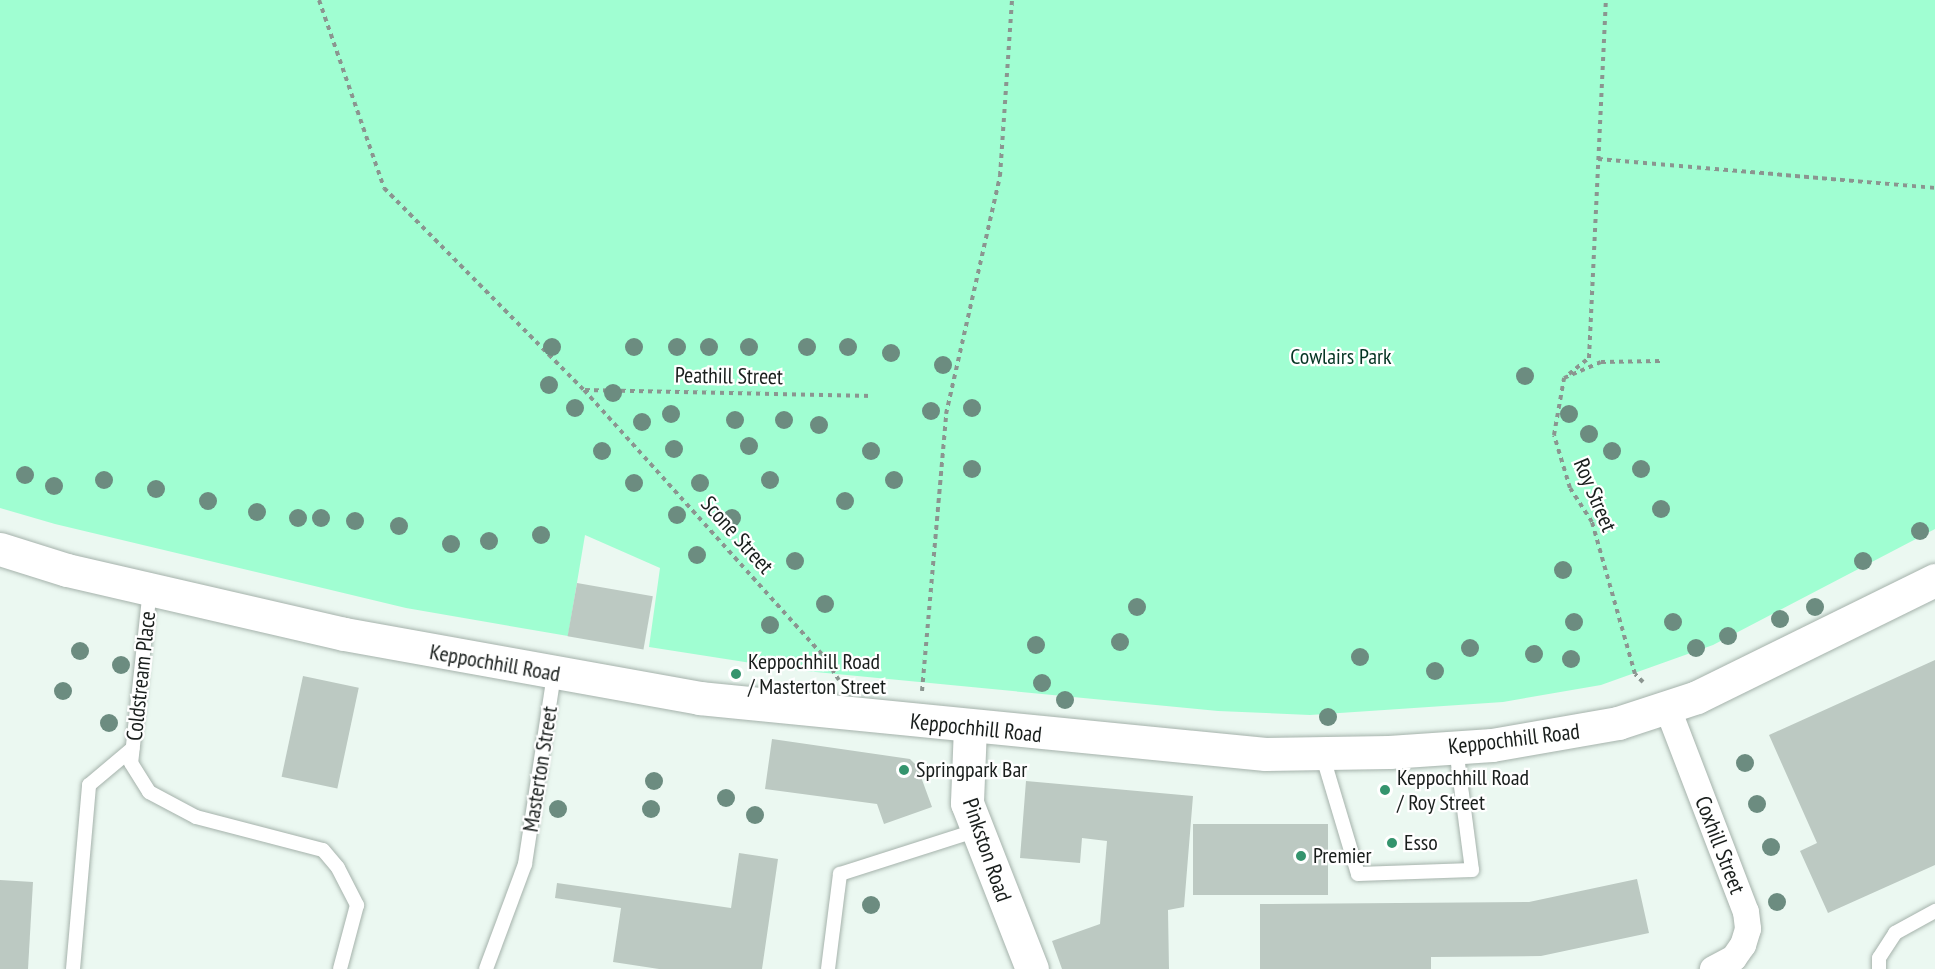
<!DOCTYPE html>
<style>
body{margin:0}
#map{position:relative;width:1935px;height:969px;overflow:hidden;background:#ebf8f1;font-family:"PT Sans Narrow",sans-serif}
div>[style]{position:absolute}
.green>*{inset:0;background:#a0fed2}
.building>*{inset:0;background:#bcc9c2;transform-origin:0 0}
.path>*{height:4px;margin-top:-2px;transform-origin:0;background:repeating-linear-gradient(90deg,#8b9590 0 4.5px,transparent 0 9px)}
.roads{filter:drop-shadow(0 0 2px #a5b2ab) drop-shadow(0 0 2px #a5b2ab)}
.lane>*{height:14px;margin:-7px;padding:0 7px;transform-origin:7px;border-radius:7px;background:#fff}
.street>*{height:26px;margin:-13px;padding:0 13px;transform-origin:13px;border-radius:13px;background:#fff}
.secondary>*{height:33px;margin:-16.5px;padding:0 16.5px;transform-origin:16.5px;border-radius:16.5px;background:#fff}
.trees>*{width:18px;height:18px;margin:-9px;border-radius:50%;background:#6c8c80}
.dots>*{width:16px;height:16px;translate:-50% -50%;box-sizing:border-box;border:3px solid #fff;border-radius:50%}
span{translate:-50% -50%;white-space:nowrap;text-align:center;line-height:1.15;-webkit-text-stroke:4.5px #fff;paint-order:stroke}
.park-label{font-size:22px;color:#043423}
.street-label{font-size:22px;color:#191e1c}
.poi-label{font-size:22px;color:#191e1c}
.left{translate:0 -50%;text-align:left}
</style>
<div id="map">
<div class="green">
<div style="clip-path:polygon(0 0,1935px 0,1935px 529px,1713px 645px,1601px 685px,1503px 702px,1310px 715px,1218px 711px,795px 670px,649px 647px,660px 568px,585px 535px,568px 636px,406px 608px,55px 524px,0 508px)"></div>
</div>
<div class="building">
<div style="left:577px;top:583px;width:77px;height:54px;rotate:10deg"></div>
<div style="clip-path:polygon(1935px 660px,1935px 865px,1828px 913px,1800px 851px,1817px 843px,1769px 735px)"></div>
<div style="left:303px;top:676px;width:57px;height:103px;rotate:12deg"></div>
<div style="clip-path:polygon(772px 739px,910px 759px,917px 766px,932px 807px,884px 824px,877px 804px,765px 789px)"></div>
<div style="clip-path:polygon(1026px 781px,1193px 796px,1184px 907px,1168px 910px,1169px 969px,1062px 969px,1052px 941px,1100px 924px,1107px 841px,1082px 838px,1080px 863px,1020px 858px)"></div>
<div style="left:1193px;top:824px;width:135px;height:71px"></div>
<div style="clip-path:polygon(739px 853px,778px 859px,762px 969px,659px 969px,613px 962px,621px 908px,555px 898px,557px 883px,731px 908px)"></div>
<div style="clip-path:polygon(1637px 879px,1649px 933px,1541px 956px,1431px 957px,1431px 969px,1260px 969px,1260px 904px,1529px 902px)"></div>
<div style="clip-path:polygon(0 880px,33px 882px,28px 969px,0 969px)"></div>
</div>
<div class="path">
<div style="left:319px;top:0;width:199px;rotate:70.9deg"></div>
<div style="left:384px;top:188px;width:284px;rotate:45.3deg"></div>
<div style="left:584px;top:390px;width:355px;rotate:48deg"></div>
<div style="left:822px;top:654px;width:31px;rotate:57deg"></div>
<div style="left:1598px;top:159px;width:338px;rotate:4.9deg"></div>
<div style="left:1569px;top:374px;width:26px;rotate:-39deg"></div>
<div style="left:1589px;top:358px;width:358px;rotate:-87.3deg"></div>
<div style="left:585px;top:390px;width:288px;rotate:1.2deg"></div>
<div style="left:1643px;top:682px;width:11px;rotate:-135deg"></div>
<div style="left:1635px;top:674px;width:158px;rotate:-105.8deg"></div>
<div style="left:1592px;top:522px;width:40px;rotate:-122.9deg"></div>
<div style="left:1570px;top:488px;width:55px;rotate:-106.8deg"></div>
<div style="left:1554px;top:435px;width:58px;rotate:-80deg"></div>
<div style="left:1564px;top:378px;width:40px;rotate:-23.4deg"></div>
<div style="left:1601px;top:362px;width:59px;rotate:-1deg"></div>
<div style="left:922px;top:691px;width:278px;rotate:-85deg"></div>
<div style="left:946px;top:414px;width:244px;rotate:-77.2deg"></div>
<div style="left:1000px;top:176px;width:176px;rotate:-86.1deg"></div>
</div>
<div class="roads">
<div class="lane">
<div style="left:150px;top:589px;width:175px;rotate:96.2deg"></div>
<div style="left:131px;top:763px;width:34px;rotate:58deg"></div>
<div style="left:149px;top:792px;width:53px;rotate:28deg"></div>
<div style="left:196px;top:817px;width:131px;rotate:14.6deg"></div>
<div style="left:323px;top:850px;width:23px;rotate:50deg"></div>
<div style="left:338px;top:868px;width:42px;rotate:62.8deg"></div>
<div style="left:357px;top:905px;width:66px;rotate:104.9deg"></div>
<div style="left:1322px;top:754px;width:125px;rotate:73.3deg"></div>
<div style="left:1358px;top:874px;width:114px;rotate:-2deg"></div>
<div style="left:1472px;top:870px;width:123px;rotate:-97.5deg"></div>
<div style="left:73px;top:969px;width:185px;rotate:-85deg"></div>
<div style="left:89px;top:785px;width:57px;rotate:-40.1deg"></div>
<div style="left:486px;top:969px;width:112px;rotate:-69.6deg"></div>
<div style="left:525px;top:864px;width:192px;rotate:-81.3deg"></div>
<div style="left:828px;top:969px;width:96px;rotate:-82.8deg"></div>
<div style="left:840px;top:874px;width:142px;rotate:-17.7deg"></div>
<div style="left:1879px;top:969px;width:11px;rotate:-90deg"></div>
<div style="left:1879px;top:958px;width:30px;rotate:-57deg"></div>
<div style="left:1895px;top:933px;width:46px;rotate:-28.8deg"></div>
</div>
<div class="street">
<div style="left:1668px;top:709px;width:217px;rotate:69deg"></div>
<div style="left:1746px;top:912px;width:17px;rotate:83deg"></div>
<div style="left:1748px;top:929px;width:17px;rotate:107deg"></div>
<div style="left:1743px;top:945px;width:16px;rotate:125deg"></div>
<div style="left:1734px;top:958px;width:24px;rotate:152deg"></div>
</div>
<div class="secondary">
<div style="left:0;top:549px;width:70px;rotate:17.4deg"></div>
<div style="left:67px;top:570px;width:284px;rotate:13deg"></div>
<div style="left:344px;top:634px;width:361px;rotate:10.2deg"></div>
<div style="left:699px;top:698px;width:569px;rotate:5.65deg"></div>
<div style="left:1265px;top:754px;width:124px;rotate:-0.9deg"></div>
<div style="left:1389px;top:752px;width:103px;rotate:-3.9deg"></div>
<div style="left:1492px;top:745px;width:128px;rotate:-9.9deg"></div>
<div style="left:1618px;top:723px;width:83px;rotate:-18.2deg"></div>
<div style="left:1697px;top:697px;width:265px;rotate:-26.2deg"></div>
<div style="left:970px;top:727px;width:76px;rotate:92.3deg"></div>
<div style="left:967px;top:803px;width:178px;rotate:68.6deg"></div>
</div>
</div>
<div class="trees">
<div style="left:552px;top:347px"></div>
<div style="left:634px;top:347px"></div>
<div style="left:677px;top:347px"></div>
<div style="left:709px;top:347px"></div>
<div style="left:749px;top:347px"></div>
<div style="left:807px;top:347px"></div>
<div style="left:848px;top:347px"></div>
<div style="left:891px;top:353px"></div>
<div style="left:943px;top:365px"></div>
<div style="left:1525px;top:376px"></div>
<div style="left:549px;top:385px"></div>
<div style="left:613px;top:393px"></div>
<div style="left:575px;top:408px"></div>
<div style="left:972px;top:408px"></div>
<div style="left:931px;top:411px"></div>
<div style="left:671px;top:414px"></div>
<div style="left:1569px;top:414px"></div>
<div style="left:735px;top:420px"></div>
<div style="left:784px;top:420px"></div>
<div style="left:642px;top:422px"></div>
<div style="left:819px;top:425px"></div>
<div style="left:1589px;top:434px"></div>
<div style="left:749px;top:446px"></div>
<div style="left:674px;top:449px"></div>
<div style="left:602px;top:451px"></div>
<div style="left:871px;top:451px"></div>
<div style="left:1612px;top:451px"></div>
<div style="left:972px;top:469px"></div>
<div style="left:1641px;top:469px"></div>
<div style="left:25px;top:475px"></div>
<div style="left:104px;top:480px"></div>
<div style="left:770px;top:480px"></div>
<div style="left:894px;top:480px"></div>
<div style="left:634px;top:483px"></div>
<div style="left:700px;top:483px"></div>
<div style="left:54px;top:486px"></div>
<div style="left:156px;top:489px"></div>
<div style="left:208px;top:501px"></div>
<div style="left:845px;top:501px"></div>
<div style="left:1661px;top:509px"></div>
<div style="left:257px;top:512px"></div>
<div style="left:677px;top:515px"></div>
<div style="left:298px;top:518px"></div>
<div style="left:321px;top:518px"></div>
<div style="left:732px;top:518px"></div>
<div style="left:355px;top:521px"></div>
<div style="left:399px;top:526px"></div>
<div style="left:1920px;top:531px"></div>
<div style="left:541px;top:535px"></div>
<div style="left:489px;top:541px"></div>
<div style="left:451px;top:544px"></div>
<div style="left:697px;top:555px"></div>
<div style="left:795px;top:561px"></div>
<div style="left:1863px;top:561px"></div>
<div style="left:1563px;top:570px"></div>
<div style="left:825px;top:604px"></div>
<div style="left:1137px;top:607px"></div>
<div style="left:1815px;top:607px"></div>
<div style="left:1780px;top:619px"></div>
<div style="left:1574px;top:622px"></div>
<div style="left:1673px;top:622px"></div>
<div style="left:770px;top:625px"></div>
<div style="left:1728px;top:636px"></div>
<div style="left:1120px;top:642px"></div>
<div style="left:1036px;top:645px"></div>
<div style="left:1470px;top:648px"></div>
<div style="left:1696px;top:648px"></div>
<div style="left:80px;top:651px"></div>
<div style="left:1534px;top:654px"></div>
<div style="left:1360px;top:657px"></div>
<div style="left:1571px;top:659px"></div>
<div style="left:121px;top:665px"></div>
<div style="left:1435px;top:671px"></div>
<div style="left:1042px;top:683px"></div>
<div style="left:63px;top:691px"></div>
<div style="left:1065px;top:700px"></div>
<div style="left:1328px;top:717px"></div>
<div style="left:109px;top:723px"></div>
<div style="left:1745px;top:763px"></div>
<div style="left:654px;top:781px"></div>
<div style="left:726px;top:798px"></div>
<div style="left:1757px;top:804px"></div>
<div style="left:558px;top:809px"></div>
<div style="left:651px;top:809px"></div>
<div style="left:755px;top:815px"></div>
<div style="left:1771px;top:847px"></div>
<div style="left:1777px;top:902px"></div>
<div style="left:871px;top:905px"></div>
</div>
<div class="dots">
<div style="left:736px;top:674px;background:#34946d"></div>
<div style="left:904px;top:770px;background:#34946d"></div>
<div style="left:1385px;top:790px;background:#34946d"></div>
<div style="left:1392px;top:843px;background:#34946d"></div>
<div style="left:1301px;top:856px;background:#34946d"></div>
</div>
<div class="park-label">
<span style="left:1341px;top:357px">Cowlairs Park</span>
</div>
<div class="street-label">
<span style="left:729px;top:376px;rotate:1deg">Peathill Street</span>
<span style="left:1595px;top:495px;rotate:67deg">Roy Street</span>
<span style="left:737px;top:535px;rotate:48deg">Scone Street</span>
<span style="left:495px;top:663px;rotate:10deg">Keppochhill Road</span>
<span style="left:141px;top:676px;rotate:-84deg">Coldstream Place</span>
<span style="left:976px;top:728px;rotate:6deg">Keppochhill Road</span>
<span style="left:1514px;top:739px;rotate:-7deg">Keppochhill Road</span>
<span style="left:540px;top:769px;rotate:-81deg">Masterton Street</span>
<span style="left:1720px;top:845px;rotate:69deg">Coxhill Street</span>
<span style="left:987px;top:850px;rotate:71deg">Pinkston Road</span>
</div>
<div class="poi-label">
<span class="left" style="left:748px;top:674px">Keppochhill Road<br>/ Masterton Street</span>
<span class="left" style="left:916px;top:770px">Springpark Bar</span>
<span class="left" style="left:1397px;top:790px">Keppochhill Road<br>/ Roy Street</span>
<span class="left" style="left:1404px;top:843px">Esso</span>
<span class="left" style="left:1313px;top:856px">Premier</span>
</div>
</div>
